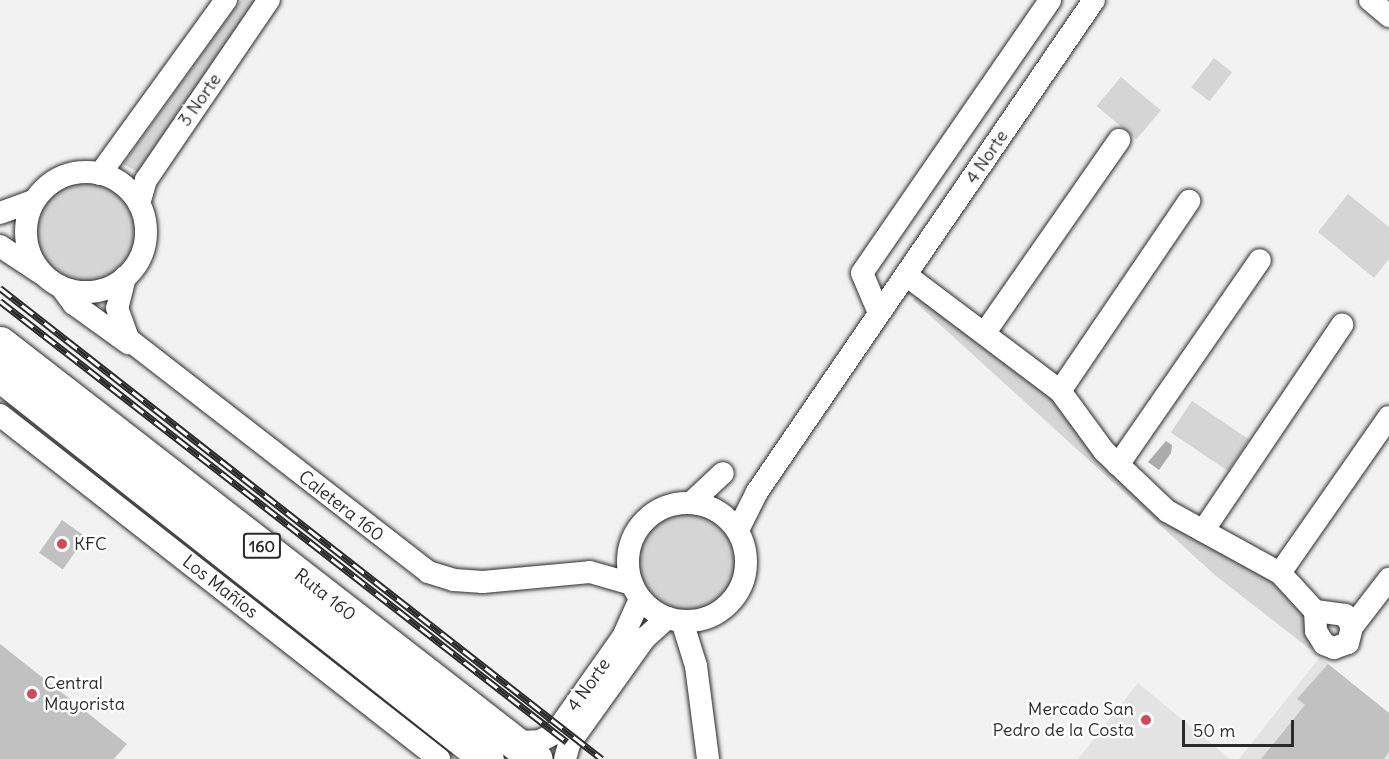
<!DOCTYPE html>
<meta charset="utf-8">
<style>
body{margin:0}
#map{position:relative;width:1389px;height:759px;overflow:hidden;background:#f2f2f2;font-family:Delius,sans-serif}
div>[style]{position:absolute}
.built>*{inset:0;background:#e3e3e3}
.green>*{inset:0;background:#d5d5d5;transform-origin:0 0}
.round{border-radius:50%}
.water>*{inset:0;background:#ababab}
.building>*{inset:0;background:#c1c1c1;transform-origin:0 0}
.roads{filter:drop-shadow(0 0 2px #2b2b2b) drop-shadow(0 0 2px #2b2b2b)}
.minor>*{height:22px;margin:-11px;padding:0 11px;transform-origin:11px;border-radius:11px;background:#fff}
.minor>.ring{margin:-11px;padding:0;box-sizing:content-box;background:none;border:22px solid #fff;border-radius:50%}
.highway>*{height:33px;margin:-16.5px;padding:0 16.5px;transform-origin:16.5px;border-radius:16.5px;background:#fff}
.rail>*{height:7px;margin-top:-3.5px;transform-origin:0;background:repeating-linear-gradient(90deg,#fff 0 14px,#2b2b2b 0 28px);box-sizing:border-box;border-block:2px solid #2b2b2b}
.dots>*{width:16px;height:16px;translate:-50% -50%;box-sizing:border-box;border:3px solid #fff;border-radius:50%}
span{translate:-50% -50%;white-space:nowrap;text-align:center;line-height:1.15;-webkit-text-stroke:5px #fff;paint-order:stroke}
.shield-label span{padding:2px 4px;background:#fff;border:2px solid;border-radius:4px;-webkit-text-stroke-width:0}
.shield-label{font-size:16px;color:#2b2b2b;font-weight:700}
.street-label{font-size:18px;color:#2b2b2b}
.poi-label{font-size:18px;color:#2b2b2b}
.left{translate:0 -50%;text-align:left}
.right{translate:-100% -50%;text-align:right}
.scale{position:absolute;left:1182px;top:720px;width:112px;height:27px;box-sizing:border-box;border:3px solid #2b2b2b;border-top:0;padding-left:8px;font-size:18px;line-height:21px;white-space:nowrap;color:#2b2b2b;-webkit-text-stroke:4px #fff;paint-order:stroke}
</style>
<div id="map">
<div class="built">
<div style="clip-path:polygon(1320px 657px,1389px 713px,1389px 759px,1239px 759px)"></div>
<div style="clip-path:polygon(1138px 683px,1230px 759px,1078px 759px)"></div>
</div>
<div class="green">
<div style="clip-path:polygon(241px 0,262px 0,143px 175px,123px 164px)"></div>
<div style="left:1214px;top:58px;width:23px;height:37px;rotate:38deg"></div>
<div style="left:1121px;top:77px;width:52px;height:38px;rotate:40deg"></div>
<div class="round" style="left:34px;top:180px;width:104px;height:104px"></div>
<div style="clip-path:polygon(1348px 194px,1389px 227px,1389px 259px,1374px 278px,1318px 232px)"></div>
<div style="clip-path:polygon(918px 295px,1060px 402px,1111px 471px,1262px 569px,1307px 610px,1311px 650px,1216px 576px,913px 300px)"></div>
<div style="left:1192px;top:401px;width:69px;height:38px;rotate:34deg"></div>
<div class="round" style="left:634px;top:509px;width:104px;height:104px"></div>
</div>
<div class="water">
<div style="clip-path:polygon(1166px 441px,1172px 445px,1171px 453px,1159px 470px,1148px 462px)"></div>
</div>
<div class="building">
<div style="left:62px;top:520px;width:29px;height:40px;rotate:35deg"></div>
<div style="clip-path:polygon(0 644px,127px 744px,114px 759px,0 759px)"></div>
<div style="clip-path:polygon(1328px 664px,1389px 713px,1389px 752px,1384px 759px,1261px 759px,1305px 705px,1297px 699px)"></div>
</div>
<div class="roads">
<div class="minor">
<div style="left:1370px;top:0;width:25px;rotate:40deg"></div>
<div class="ring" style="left:26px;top:172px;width:98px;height:98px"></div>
<div style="left:100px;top:174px;width:215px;rotate:-54.1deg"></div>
<div style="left:139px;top:204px;width:25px;rotate:-74deg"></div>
<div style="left:146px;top:180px;width:218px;rotate:-55.7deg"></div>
<div style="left:0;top:213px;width:37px;rotate:-20deg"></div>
<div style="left:0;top:246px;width:49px;rotate:33.4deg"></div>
<div style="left:906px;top:275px;width:193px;rotate:37deg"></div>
<div style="left:1060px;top:391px;width:74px;rotate:53.7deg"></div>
<div style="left:1104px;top:451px;width:87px;rotate:43.6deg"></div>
<div style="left:1167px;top:511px;width:129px;rotate:28.8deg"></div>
<div style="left:1280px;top:573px;width:52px;rotate:47.4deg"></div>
<div style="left:1315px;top:611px;width:20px;rotate:87deg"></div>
<div style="left:1316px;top:631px;width:15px;rotate:58deg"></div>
<div style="left:1324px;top:644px;width:11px;rotate:22deg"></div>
<div style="left:1334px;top:648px;width:15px;rotate:-20deg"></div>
<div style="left:1348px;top:643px;width:16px;rotate:-76deg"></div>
<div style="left:1352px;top:627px;width:14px;rotate:-120deg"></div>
<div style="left:1345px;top:615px;width:30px;rotate:-172deg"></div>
<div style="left:125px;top:277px;width:32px;rotate:104deg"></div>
<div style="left:117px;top:308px;width:33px;rotate:70deg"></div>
<div style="left:128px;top:339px;width:380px;rotate:37.8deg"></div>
<div style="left:428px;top:572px;width:27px;rotate:17deg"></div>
<div style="left:454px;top:580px;width:29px;rotate:4deg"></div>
<div style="left:483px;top:582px;width:107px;rotate:-5.3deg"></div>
<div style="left:590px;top:572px;width:44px;rotate:15.9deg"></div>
<div style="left:61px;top:287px;width:21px;rotate:53deg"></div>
<div style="left:74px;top:304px;width:67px;rotate:35.8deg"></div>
<div style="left:879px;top:313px;width:43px;rotate:-113deg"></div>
<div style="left:862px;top:273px;width:331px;rotate:-55.4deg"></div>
<div style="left:986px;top:331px;width:233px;rotate:-55.1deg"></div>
<div style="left:1060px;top:391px;width:230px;rotate:-55.8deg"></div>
<div style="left:0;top:415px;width:558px;rotate:38.08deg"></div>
<div style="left:1118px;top:465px;width:249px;rotate:-55.3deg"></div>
<div style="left:692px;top:502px;width:42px;rotate:-43.1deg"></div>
<div class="ring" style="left:628px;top:503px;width:96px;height:96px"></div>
<div style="left:738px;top:530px;width:42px;rotate:-63.4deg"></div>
<div style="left:757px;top:492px;width:596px;rotate:-55.59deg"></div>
<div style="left:1203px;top:531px;width:249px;rotate:-56deg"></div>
<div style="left:1280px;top:573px;width:190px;rotate:-55.1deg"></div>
<div style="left:682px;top:621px;width:47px;rotate:72.7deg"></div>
<div style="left:696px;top:666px;width:94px;rotate:82.6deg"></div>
<div style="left:1352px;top:627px;width:61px;rotate:-52.4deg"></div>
<div style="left:515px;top:742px;width:25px;rotate:-2deg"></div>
<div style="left:540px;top:741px;width:17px;rotate:-28deg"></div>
<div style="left:555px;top:733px;width:118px;rotate:-54.7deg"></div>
<div style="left:623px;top:637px;width:42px;rotate:-65.9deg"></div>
<div style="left:565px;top:759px;width:16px;rotate:-75deg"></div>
<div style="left:569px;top:744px;width:130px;rotate:-54.4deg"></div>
<div style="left:645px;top:638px;width:30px;rotate:-42deg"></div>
</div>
<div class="highway">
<div style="left:0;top:343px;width:678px;rotate:37.82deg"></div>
<div style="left:0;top:375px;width:620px;rotate:38.26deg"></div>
</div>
</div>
<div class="rail">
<div style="left:0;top:288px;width:764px;rotate:38.04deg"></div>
<div style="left:0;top:301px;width:718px;rotate:37.87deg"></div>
</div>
<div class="dots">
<div style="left:62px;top:544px;background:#d1495b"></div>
<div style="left:32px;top:694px;background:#d1495b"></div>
<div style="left:1146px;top:720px;background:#d1495b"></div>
</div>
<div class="shield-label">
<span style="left:262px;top:546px">160</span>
</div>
<div class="street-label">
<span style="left:200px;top:100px;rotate:-55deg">3 Norte</span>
<span style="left:987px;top:157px;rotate:-56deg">4 Norte</span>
<span style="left:341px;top:506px;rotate:38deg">Caletera 160</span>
<span style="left:220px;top:587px;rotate:38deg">Los Mañíos</span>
<span style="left:325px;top:595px;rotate:38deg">Ruta 160</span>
<span style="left:589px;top:685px;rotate:-55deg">4 Norte</span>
</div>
<div class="poi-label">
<span class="left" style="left:74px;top:544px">KFC</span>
<span class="left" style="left:44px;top:694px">Central<br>Mayorista</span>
<span class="right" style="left:1134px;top:720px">Mercado San<br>Pedro de la Costa</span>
</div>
<div class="scale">50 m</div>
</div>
